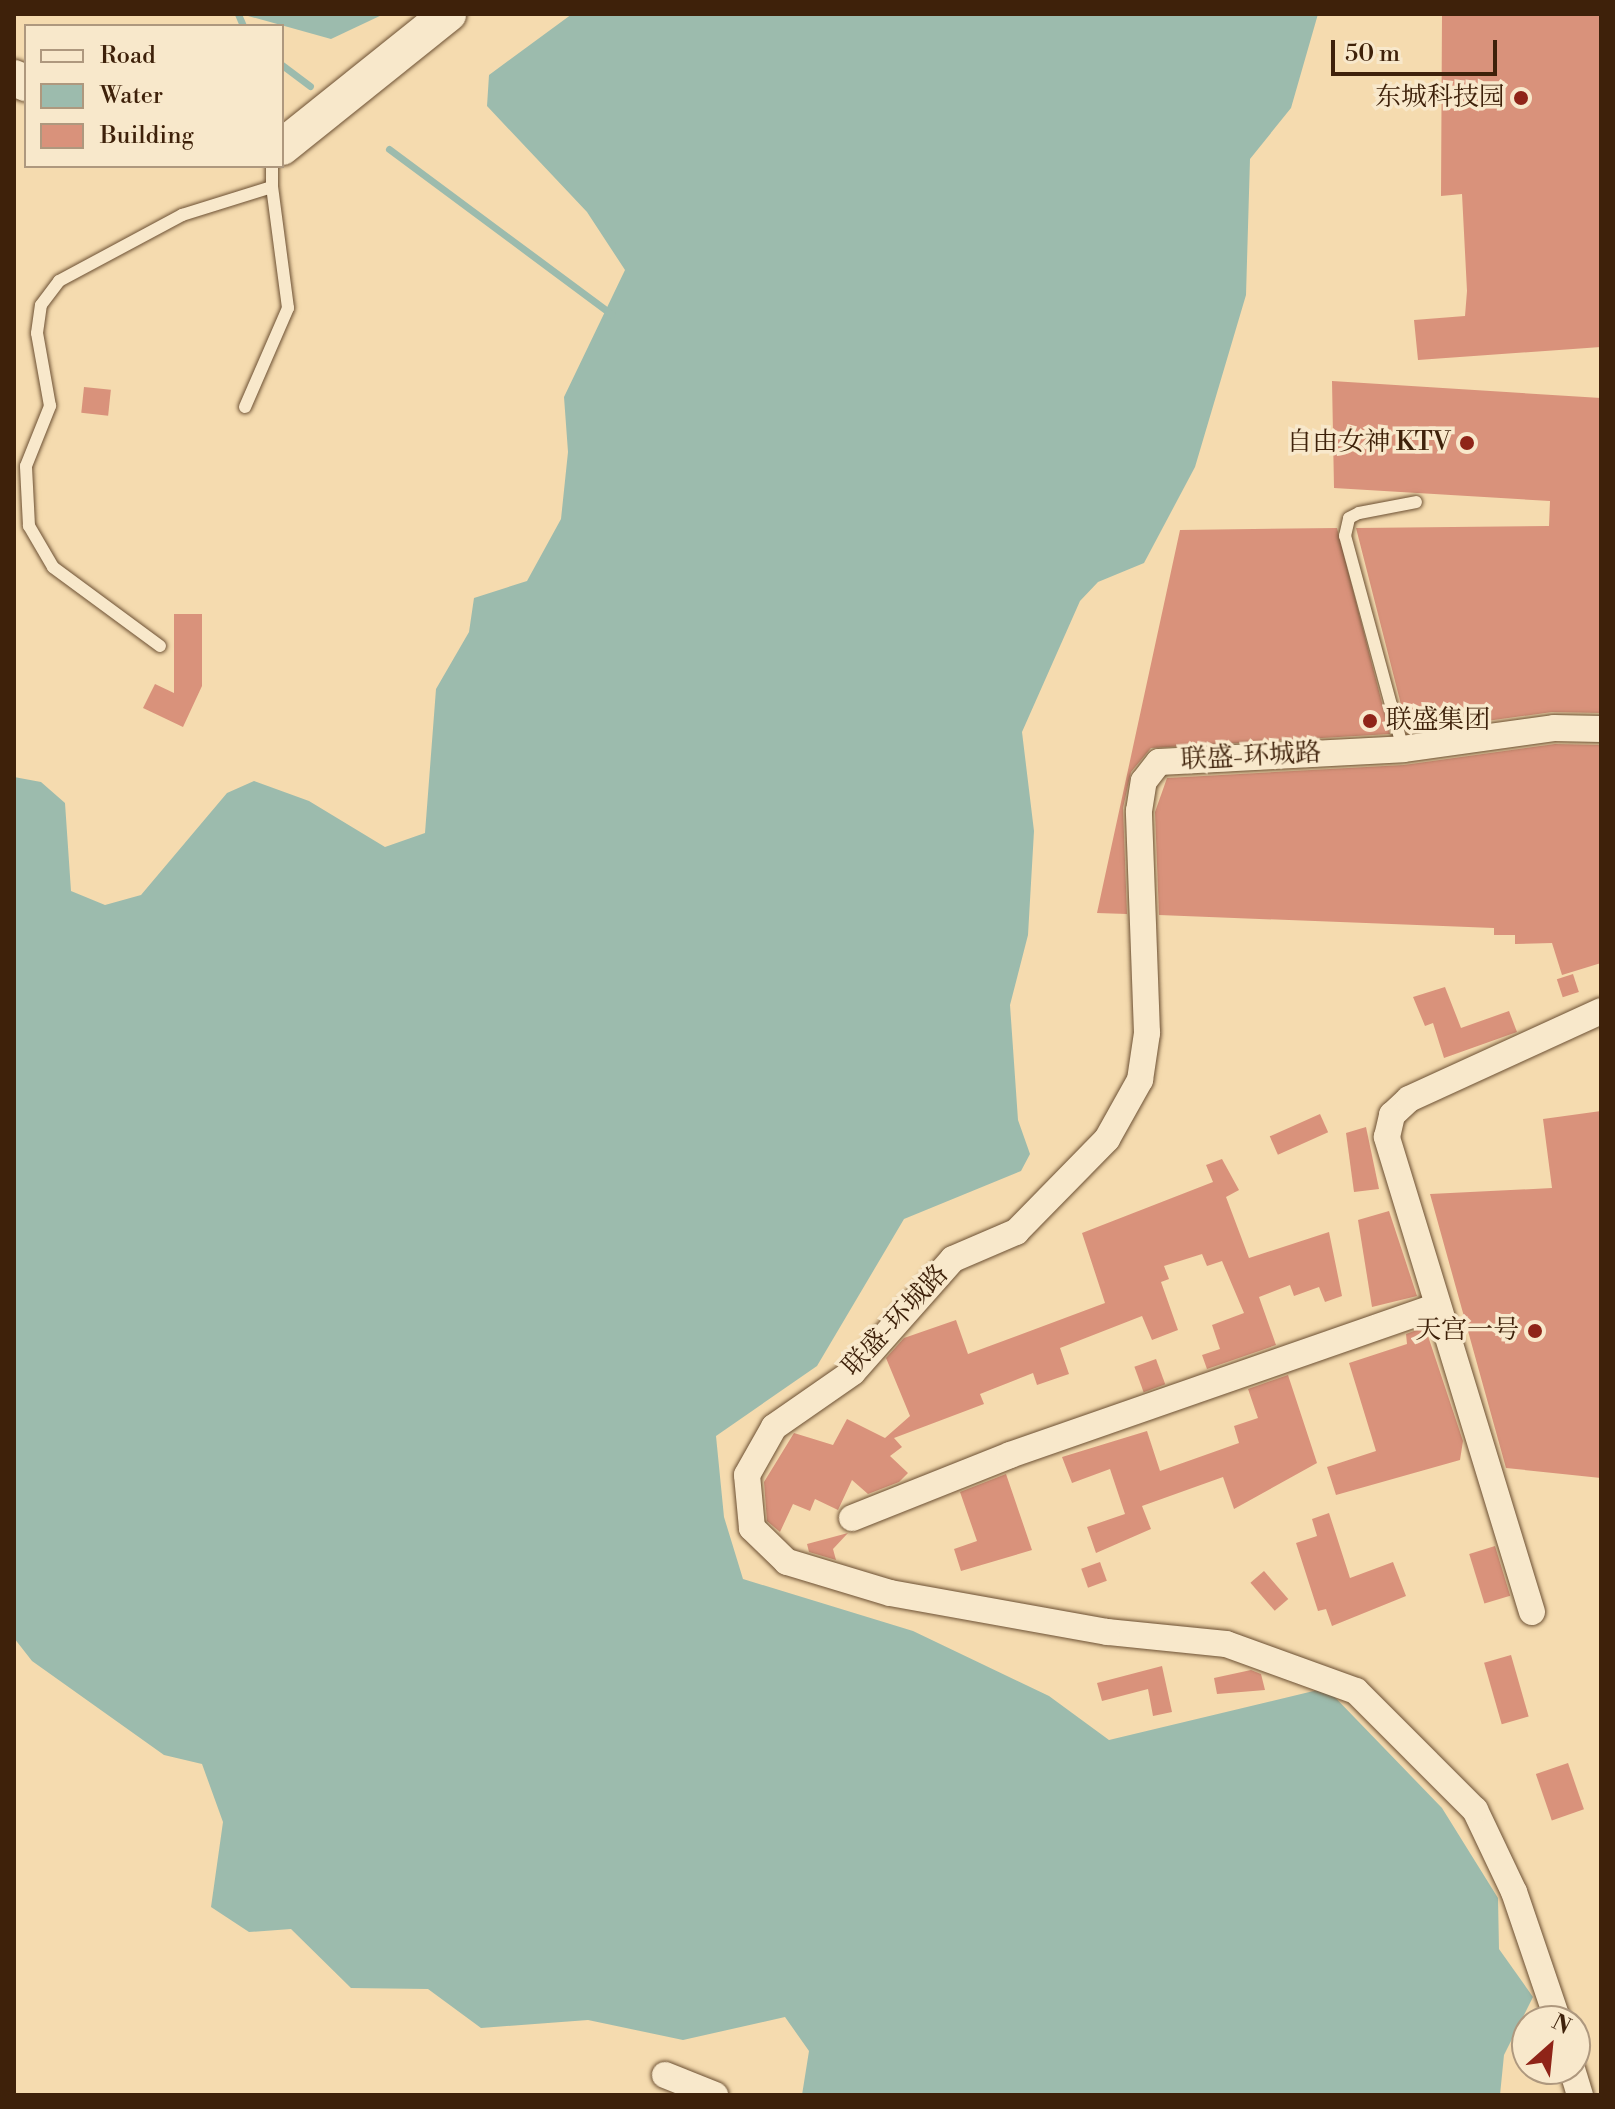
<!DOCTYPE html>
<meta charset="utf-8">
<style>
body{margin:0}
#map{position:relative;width:1615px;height:2109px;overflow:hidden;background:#f5dbaf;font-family:"Libre Bodoni","Noto Serif SC",serif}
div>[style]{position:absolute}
.water>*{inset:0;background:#9cbbad}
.stream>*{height:7px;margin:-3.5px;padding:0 3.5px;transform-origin:3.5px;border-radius:3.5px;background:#9cbbad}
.building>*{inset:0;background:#d9927b;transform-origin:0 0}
.roads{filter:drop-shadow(0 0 2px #6c5033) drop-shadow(0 0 2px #6c5033)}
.lane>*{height:12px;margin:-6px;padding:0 6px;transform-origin:6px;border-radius:6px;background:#f8e8cb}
.street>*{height:26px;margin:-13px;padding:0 13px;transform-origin:13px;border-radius:13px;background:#f8e8cb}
.secondary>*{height:36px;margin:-18px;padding:0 18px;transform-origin:18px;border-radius:18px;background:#f8e8cb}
.dots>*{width:22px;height:22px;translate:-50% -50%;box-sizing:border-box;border:4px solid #f8e8cb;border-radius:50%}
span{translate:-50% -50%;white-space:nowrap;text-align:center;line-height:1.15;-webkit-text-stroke:7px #f8e8cb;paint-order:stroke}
.poi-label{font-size:26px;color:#3e210a}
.right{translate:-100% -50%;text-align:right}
.left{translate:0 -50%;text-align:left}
.street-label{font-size:26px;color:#3e210a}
.frame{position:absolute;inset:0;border:16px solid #3e210a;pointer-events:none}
.legend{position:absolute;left:24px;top:24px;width:260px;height:144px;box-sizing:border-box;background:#f8e8cb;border:2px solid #ae987e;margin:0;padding:10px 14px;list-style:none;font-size:24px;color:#3e210a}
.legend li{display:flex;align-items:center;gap:16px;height:40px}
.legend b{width:40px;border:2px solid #ae987e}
.north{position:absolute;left:1511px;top:2005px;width:80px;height:80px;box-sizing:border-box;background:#f8e8cb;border:2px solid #ae987e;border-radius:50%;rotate:27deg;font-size:22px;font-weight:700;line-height:32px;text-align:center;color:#3e210a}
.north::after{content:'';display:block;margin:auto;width:28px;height:36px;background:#8f2418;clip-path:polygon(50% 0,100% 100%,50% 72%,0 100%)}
.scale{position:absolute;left:1331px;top:40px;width:166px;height:36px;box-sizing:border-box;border:4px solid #3e210a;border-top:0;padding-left:10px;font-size:24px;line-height:28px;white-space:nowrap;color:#3e210a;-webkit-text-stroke:6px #f8e8cb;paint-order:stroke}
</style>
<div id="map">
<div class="water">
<div style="clip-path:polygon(241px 14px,384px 14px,331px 39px)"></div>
<div style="clip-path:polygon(572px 14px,1318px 14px,1291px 108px,1250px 159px,1246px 295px,1195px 467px,1144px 563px,1098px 582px,1080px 601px,1022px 732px,1034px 831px,1028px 935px,1010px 1005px,1018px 1120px,1030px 1154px,1021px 1171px,904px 1219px,817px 1366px,716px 1436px,724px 1517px,743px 1579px,913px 1631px,1049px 1696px,1109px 1740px,1326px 1688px,1442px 1808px,1498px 1898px,1499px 1949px,1533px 1997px,1504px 2055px,1500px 2095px,802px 2095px,809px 2051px,785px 2017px,683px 2040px,588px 2020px,481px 2028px,428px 1989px,351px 1988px,291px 1929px,249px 1932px,211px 1907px,223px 1822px,202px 1764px,164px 1755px,32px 1661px,14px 1638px,14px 777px,41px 782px,65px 803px,71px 891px,105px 905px,141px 895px,227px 793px,254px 781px,309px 801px,385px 847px,425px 833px,436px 689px,469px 632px,474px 598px,527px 581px,561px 519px,568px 452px,564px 397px,625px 270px,587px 212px,487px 106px,489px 75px)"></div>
</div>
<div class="stream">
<div style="left:238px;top:14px;width:13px;rotate:67deg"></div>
<div style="left:282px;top:65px;width:35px;rotate:37deg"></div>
<div style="left:389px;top:149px;width:277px;rotate:36.6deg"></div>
</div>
<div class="building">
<div style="clip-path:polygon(1442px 14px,1601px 14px,1601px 347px,1418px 360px,1414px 320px,1465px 316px,1467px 291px,1462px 194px,1441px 196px)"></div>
<div style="clip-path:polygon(1332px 381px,1601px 398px,1601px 713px,1552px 712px,1408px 732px,1356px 528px,1549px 526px,1550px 501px,1334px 488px)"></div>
<div style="left:84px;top:387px;width:27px;height:26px;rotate:6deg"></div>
<div style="clip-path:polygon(1337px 528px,1390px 734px,1151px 748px,1131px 772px,1123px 808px,1127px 914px,1097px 913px,1180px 530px)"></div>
<div style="clip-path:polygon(174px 614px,202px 614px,202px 686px,183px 727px,143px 708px,155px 684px,174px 693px)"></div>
<div style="clip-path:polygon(1555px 744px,1601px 745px,1601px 963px,1562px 975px,1552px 943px,1515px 944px,1515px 935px,1494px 935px,1494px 928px,1159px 915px,1155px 812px,1167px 778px,1404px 765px)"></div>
<div style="left:1573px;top:974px;width:19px;height:17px;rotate:72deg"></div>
<div style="clip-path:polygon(1445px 987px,1461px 1028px,1509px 1011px,1517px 1032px,1444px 1058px,1433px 1023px,1425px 1026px,1413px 997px)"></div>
<div style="clip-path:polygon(1601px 1111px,1601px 1478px,1506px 1468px,1430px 1194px,1552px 1188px,1543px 1119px)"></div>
<div style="left:1320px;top:1114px;width:20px;height:55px;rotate:66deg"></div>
<div style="clip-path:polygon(1366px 1127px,1379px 1189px,1354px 1192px,1346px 1133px)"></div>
<div style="clip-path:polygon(1222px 1159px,1239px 1190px,1226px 1197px,1249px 1258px,1329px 1232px,1342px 1296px,1325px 1302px,1319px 1287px,1294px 1296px,1290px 1285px,1259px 1297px,1276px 1345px,1207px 1369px,1202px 1355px,1220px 1349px,1212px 1325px,1244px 1313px,1222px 1261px,1207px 1266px,1202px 1254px,1164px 1266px,1169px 1279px,1161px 1282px,1178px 1330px,1152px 1340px,1142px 1316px,1060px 1348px,1069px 1374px,1037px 1385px,1033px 1373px,980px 1394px,984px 1404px,894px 1438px,902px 1447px,890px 1456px,908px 1473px,899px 1482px,868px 1494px,852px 1480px,838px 1510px,815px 1499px,810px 1511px,793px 1504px,780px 1532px,767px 1521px,764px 1482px,794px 1433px,833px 1445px,847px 1419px,885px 1438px,910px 1416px,886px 1358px,904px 1338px,956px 1320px,968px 1354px,1105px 1303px,1082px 1233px,1213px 1182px,1206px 1165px)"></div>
<div style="clip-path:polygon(1389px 1211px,1417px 1296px,1372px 1307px,1358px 1220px)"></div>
<div style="clip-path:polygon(1425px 1327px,1463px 1441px,1460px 1460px,1336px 1495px,1327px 1467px,1376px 1451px,1349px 1363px,1407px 1344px,1406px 1334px)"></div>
<div style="left:1156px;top:1359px;width:27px;height:23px;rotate:70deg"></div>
<div style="clip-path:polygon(1288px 1375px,1317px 1463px,1234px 1509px,1223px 1477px,1142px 1506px,1151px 1529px,1096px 1553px,1087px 1527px,1125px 1514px,1110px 1469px,1072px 1483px,1062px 1457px,1147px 1431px,1160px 1471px,1239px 1443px,1234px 1426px,1258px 1418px,1248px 1389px)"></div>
<div style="clip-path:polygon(1006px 1474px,1032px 1550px,961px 1571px,954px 1549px,977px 1541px,960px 1492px)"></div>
<div style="clip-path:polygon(1329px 1513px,1350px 1578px,1393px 1562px,1406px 1596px,1332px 1626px,1326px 1609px,1318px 1611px,1296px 1543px,1317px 1536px,1312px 1519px)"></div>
<div style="clip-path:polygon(848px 1533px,833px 1549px,836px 1560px,809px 1552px,807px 1544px)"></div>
<div style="left:1495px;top:1546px;width:52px;height:27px;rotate:73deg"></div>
<div style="left:1100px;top:1562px;width:20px;height:20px;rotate:70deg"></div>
<div style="left:1264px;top:1571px;width:37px;height:18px;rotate:49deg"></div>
<div style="left:1511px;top:1655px;width:64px;height:28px;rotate:74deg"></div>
<div style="clip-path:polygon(1162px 1666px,1172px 1712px,1153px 1716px,1148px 1689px,1102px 1701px,1097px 1683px)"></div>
<div style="clip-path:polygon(1251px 1670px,1261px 1674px,1265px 1690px,1217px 1694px,1214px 1678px)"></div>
<div style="left:1568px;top:1763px;width:49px;height:34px;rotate:71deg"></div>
</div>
<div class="roads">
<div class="lane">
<div style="left:245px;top:407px;width:108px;rotate:-66.5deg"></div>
<div style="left:288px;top:308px;width:122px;rotate:-97.5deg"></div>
<div style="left:160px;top:646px;width:133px;rotate:-143.6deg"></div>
<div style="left:53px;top:567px;width:48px;rotate:-120.3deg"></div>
<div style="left:29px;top:526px;width:60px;rotate:-92.9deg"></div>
<div style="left:26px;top:466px;width:65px;rotate:-68.2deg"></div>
<div style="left:50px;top:406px;width:74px;rotate:-100.1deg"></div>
<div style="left:37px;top:333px;width:28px;rotate:-82deg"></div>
<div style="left:41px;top:305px;width:30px;rotate:-53deg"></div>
<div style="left:59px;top:281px;width:140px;rotate:-28.2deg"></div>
<div style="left:182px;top:215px;width:94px;rotate:-17.3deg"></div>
<div style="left:272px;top:187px;width:21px;rotate:-90deg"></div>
<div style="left:1403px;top:749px;width:221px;rotate:-105.2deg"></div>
<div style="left:1345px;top:536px;width:18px;rotate:-77deg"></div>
<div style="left:1349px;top:518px;width:11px;rotate:-27deg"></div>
<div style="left:1359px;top:513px;width:58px;rotate:-10.9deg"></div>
</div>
<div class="street">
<div style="left:852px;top:1518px;width:170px;rotate:-21.7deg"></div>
<div style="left:1010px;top:1455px;width:449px;rotate:-19.2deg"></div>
<div style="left:1532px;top:1612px;width:497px;rotate:-107deg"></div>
<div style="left:1387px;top:1137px;width:23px;rotate:-77deg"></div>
<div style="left:1392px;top:1115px;width:23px;rotate:-43deg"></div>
<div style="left:1409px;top:1099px;width:211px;rotate:-24.6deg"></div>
<div style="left:1558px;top:2021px;width:136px;rotate:-108.8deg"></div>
<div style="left:1514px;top:1892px;width:91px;rotate:-115.4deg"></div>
<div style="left:1475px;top:1810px;width:168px;rotate:-135deg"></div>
<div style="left:1356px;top:1691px;width:138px;rotate:-160.1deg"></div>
<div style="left:1226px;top:1644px;width:120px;rotate:-174.2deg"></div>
<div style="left:1107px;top:1632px;width:220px;rotate:-169.8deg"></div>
<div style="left:890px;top:1593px;width:108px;rotate:-163.2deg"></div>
<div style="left:787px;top:1562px;width:49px;rotate:-135.8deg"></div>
<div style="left:752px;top:1528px;width:53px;rotate:-95.4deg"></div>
<div style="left:747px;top:1475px;width:55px;rotate:-60.6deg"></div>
<div style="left:774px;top:1427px;width:96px;rotate:-34.8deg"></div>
<div style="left:853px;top:1372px;width:151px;rotate:-48.5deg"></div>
<div style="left:953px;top:1259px;width:69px;rotate:-23.2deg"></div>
<div style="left:1016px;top:1232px;width:130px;rotate:-45.6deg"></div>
<div style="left:1107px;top:1139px;width:68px;rotate:-60.8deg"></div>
<div style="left:1140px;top:1080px;width:48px;rotate:-81.5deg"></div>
<div style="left:1147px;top:1033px;width:222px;rotate:-92.1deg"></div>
<div style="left:1139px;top:811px;width:30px;rotate:-81deg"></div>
<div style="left:1144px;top:781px;width:24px;rotate:-52deg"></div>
<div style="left:1159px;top:762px;width:244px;rotate:-3deg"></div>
<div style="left:1403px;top:749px;width:152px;rotate:-7.9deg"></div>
<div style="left:1554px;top:728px;width:47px;rotate:1.2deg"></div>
<div style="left:1572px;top:2069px;width:27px;rotate:73deg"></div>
<div style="left:665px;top:2075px;width:54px;rotate:21.8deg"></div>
</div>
<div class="secondary">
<div style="left:14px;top:78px;width:13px;rotate:23deg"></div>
<div style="left:282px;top:147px;width:213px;rotate:-38.7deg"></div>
</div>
</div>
<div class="dots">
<div style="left:1521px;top:98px;background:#8f2418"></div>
<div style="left:1467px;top:443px;background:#8f2418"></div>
<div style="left:1370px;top:721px;background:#8f2418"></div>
<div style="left:1535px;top:1331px;background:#8f2418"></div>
</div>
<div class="poi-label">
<span class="right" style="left:1505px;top:98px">东城科技园</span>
<span class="right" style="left:1451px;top:443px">自由女神 KTV</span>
<span class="left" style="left:1386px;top:721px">联盛集团</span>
<span class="right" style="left:1519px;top:1331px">天宫一号</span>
</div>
<div class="street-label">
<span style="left:1251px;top:757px;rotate:-3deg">联盛-环城路</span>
<span style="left:896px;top:1321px;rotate:-47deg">联盛-环城路</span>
</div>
<div class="frame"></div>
<ul class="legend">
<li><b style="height:10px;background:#f8e8cb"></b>Road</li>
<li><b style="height:22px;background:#9cbbad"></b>Water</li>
<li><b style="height:22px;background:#d9927b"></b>Building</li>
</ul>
<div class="north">N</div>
<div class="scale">50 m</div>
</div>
